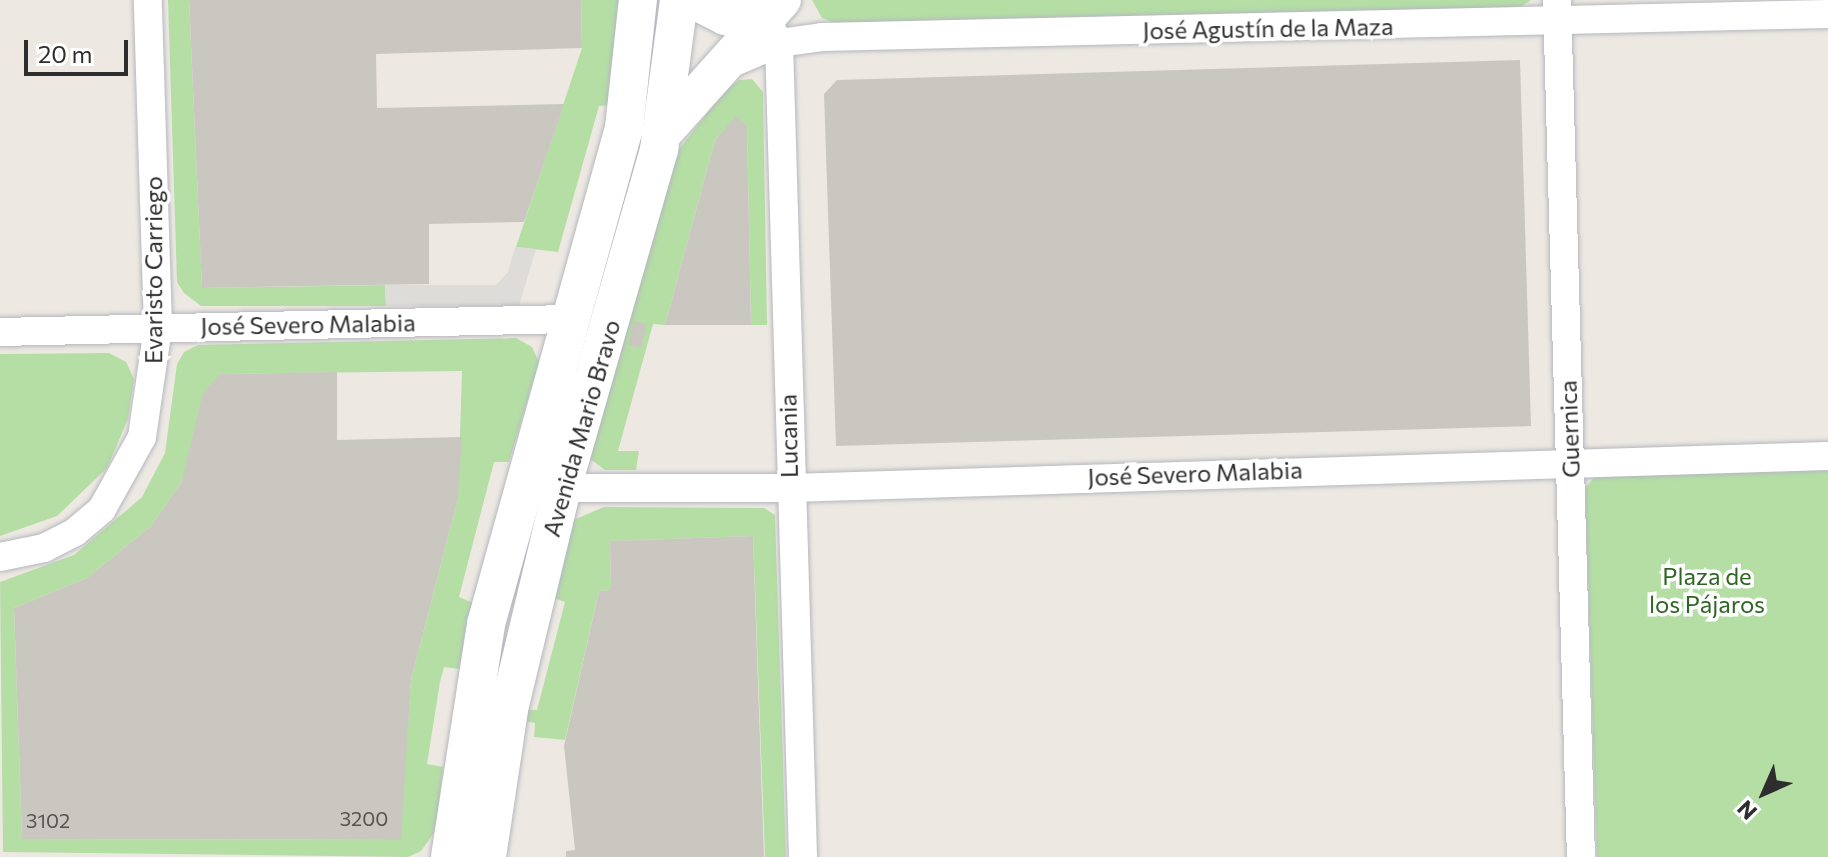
<!DOCTYPE html>
<meta charset="utf-8">
<style>
body{margin:0}
#map{position:relative;width:1828px;height:857px;overflow:hidden;background:#ede9e2;font-family:Commissioner,sans-serif}
div>[style]{position:absolute}
.green>*{inset:0;background:#b5dea5}
.plaza>*{inset:0;background:#dedcd9}
.building>*{inset:0;background:#cac7c0;transform-origin:0 0}
.roads{filter:drop-shadow(0 0 2px #b5b7c0) drop-shadow(0 0 2px #b5b7c0)}
.minor>*{height:28px;margin:-14px;padding:0 14px;transform-origin:14px;border-radius:14px;background:#fff}
.secondary>*{height:38px;margin:-19px;padding:0 19px;transform-origin:19px;border-radius:19px;background:#fff}
span{translate:-50% -50%;white-space:nowrap;text-align:center;line-height:1.15;-webkit-text-stroke:7px #fff;paint-order:stroke}
.number-label{font-size:20px;color:#555452}
.number-label span{-webkit-text-stroke-width:0}
.street-label{font-size:24px;color:#2e2e2e}
.park-label{font-size:24px;color:#2d6523}
.north{position:absolute;left:1724px;top:753px;width:80px;height:80px;-webkit-text-stroke:6px #fff;paint-order:stroke;rotate:225deg;font-size:22px;font-weight:700;line-height:32px;text-align:center;color:#2e2e2e}
.north::after{content:'';display:block;margin:auto;width:28px;height:36px;background:#2e2e2e;clip-path:polygon(50% 0,100% 100%,50% 72%,0 100%)}
.scale{position:absolute;left:24px;top:40px;width:104px;height:36px;box-sizing:border-box;border:4px solid #2e2e2e;border-top:0;padding-left:10px;font-size:24px;line-height:28px;white-space:nowrap;color:#2e2e2e;-webkit-text-stroke:6px #fff;paint-order:stroke}
</style>
<div id="map">
<div class="green">
<div style="clip-path:polygon(168px 0,189px 0,202px 288px,385px 285px,386px 306px,201px 306px,184px 293px,177px 282px)"></div>
<div style="clip-path:polygon(581px 0,621px 0,612px 105px,599px 106px,558px 252px,516px 247px,582px 48px)"></div>
<div style="clip-path:polygon(812px 0,1531px 0,1519px 8px,837px 24px,822px 18px)"></div>
<div style="clip-path:polygon(752px 79px,763px 92px,767px 325px,751px 325px,747px 126px,736px 117px,715px 140px,665px 325px,653px 324px,618px 451px,639px 451px,636px 470px,605px 470px,590px 459px,676px 153px,723px 93px,739px 80px)"></div>
<div style="clip-path:polygon(evenodd,516px 338px,532px 347px,539px 362px,509px 462px,494px 462px,459px 597px,473px 603px,459px 669px,444px 667px,440px 682px,427px 764px,443px 767px,436px 830px,421px 851px,408px 857px,3px 852px,0 582px,74px 555px,142px 497px,165px 453px,177px 364px,184px 352px,198px 345px,516px 338px,462px 371px,458px 498px,411px 680px,400px 840px,22px 839px,14px 608px,87px 578px,151px 526px,182px 481px,220px 374px,462px 371px)"></div>
<div style="clip-path:polygon(109px 353px,126px 362px,134px 379px,128px 419px,107px 468px,57px 516px,0 536px,0 354px)"></div>
<div style="clip-path:polygon(1828px 467px,1828px 857px,1597px 857px,1585px 488px,1597px 474px)"></div>
<div style="clip-path:polygon(604px 507px,764px 508px,775px 515px,786px 857px,765px 857px,753px 536px,610px 541px,611px 590px,599px 591px,565px 740px,534px 737px,535px 723px,524px 721px,526px 710px,537px 710px,565px 602px,551px 597px,571px 521px)"></div>
</div>
<div class="plaza">
<div style="clip-path:polygon(515px 247px,536px 249px,519px 306px,386px 306px,385px 285px,496px 285px,508px 272px)"></div>
</div>
<div class="building">
<div style="clip-path:polygon(189px 0,581px 0,582px 48px,376px 54px,377px 108px,564px 104px,524px 222px,429px 224px,429px 284px,202px 288px)"></div>
<div style="clip-path:polygon(1520px 60px,1531px 426px,836px 446px,824px 94px,837px 80px)"></div>
<div style="clip-path:polygon(736px 116px,747px 126px,751px 325px,665px 325px,715px 140px)"></div>
<div style="left:634px;top:321px;width:13px;height:25px;rotate:13deg"></div>
<div style="clip-path:polygon(337px 372px,337px 440px,462px 437px,458px 498px,411px 680px,401px 840px,22px 839px,14px 608px,87px 578px,151px 526px,182px 481px,203px 393px,220px 374px)"></div>
<div style="clip-path:polygon(753px 536px,764px 857px,566px 857px,566px 851px,575px 850px,564px 746px,599px 591px,611px 590px,610px 541px)"></div>
</div>
<div class="roads">
<div class="minor">
<div style="left:1557px;top:0;width:857px;rotate:88.4deg"></div>
<div style="left:771px;top:28px;width:17px;rotate:62deg"></div>
<div style="left:779px;top:43px;width:814px;rotate:88.31deg"></div>
<div style="left:734px;top:62px;width:49px;rotate:-22.9deg"></div>
<div style="left:779px;top:43px;width:43px;rotate:-7.9deg"></div>
<div style="left:822px;top:37px;width:1006px;rotate:-1.31deg"></div>
<div style="left:0;top:332px;width:569px;rotate:-1.31deg"></div>
<div style="left:562px;top:488px;width:228px"></div>
<div style="left:790px;top:488px;width:1038px;rotate:-1.77deg"></div>
<div style="left:0;top:557px;width:45px;rotate:-11.6deg"></div>
<div style="left:44px;top:548px;width:35px;rotate:-27deg"></div>
<div style="left:75px;top:532px;width:35px;rotate:-40deg"></div>
<div style="left:102px;top:509px;width:82px;rotate:-60.9deg"></div>
<div style="left:142px;top:437px;width:111px;rotate:-81.7deg"></div>
<div style="left:158px;top:327px;width:327px;rotate:-91.8deg"></div>
</div>
<div class="secondary">
<div style="left:694px;top:0;width:35px;rotate:27deg"></div>
<div style="left:725px;top:16px;width:41px;rotate:2.8deg"></div>
<div style="left:662px;top:134px;width:180px;rotate:-48.2deg"></div>
<div style="left:450px;top:857px;width:236px;rotate:-81.2deg"></div>
<div style="left:486px;top:624px;width:515px;rotate:-74.45deg"></div>
<div style="left:624px;top:128px;width:129px;rotate:-83.8deg"></div>
<div style="left:487px;top:857px;width:150px;rotate:-81.5deg"></div>
<div style="left:509px;top:709px;width:227px;rotate:-76.5deg"></div>
<div style="left:562px;top:488px;width:352px;rotate:-74deg"></div>
<div style="left:659px;top:150px;width:151px;rotate:-82.4deg"></div>
</div>
</div>
<div class="number-label">
<span style="left:364px;top:818px">3200</span>
<span style="left:48px;top:820px">3102</span>
</div>
<div class="street-label">
<span style="left:1268px;top:28px;rotate:-1deg">José Agustín de la Maza</span>
<span style="left:153px;top:270px;rotate:-90deg">Evaristo Carriego</span>
<span style="left:308px;top:324px;rotate:-1deg">José Severo Malabia</span>
<span style="left:581px;top:428px;rotate:-74deg">Avenida Mario Bravo</span>
<span style="left:1569px;top:429px;rotate:-92deg">Guernica</span>
<span style="left:788px;top:436px;rotate:-91deg">Lucania</span>
<span style="left:1195px;top:473px;rotate:-2deg">José Severo Malabia</span>
</div>
<div class="park-label">
<span style="left:1707px;top:590px">Plaza de<br>los Pájaros</span>
</div>
<div class="north">N</div>
<div class="scale">20 m</div>
</div>
